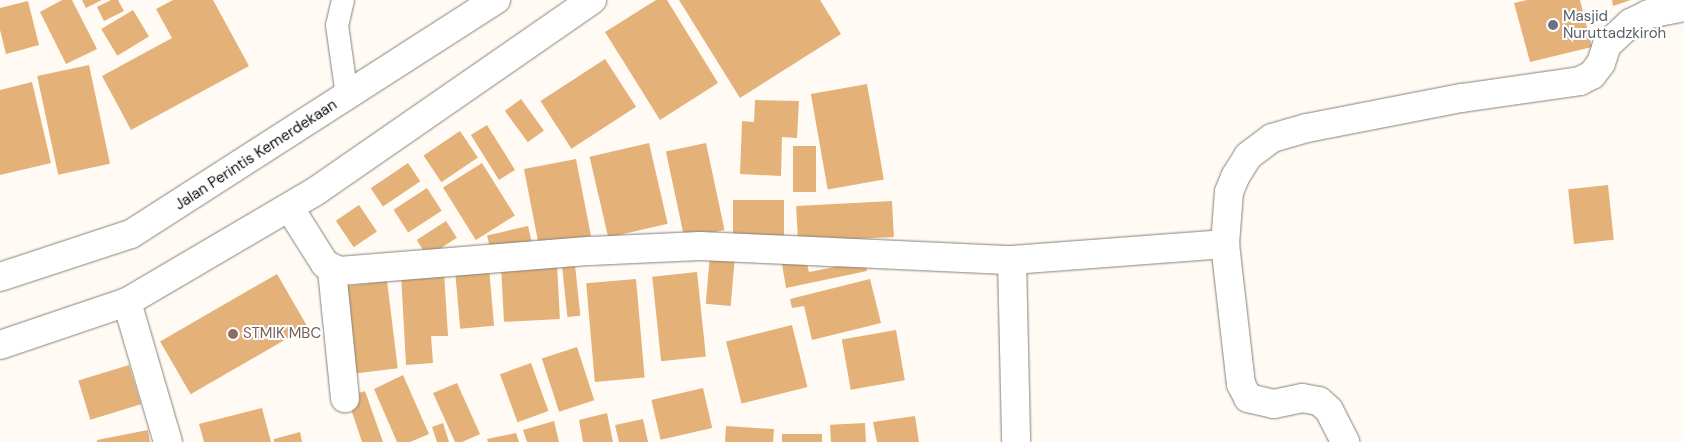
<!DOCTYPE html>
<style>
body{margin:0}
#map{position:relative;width:1684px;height:442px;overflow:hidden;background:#fffaf3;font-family:"DM Sans",sans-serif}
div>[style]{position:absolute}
.building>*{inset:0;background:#e4b278;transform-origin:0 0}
.roads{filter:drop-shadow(0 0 1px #868179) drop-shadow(0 0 1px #868179)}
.service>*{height:22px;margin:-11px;padding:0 11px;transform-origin:11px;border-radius:11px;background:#fff}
.minor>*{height:28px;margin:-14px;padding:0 14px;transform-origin:14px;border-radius:14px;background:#fff}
.trunk>*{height:28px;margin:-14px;padding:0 14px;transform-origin:14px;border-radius:14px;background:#fff}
.dots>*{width:14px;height:14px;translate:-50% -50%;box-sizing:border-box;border:2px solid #fff;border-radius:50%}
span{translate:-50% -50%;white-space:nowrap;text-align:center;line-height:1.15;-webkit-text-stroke:4px #fff;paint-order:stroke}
.worship-label{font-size:15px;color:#5b616d}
.left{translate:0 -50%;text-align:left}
.street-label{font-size:15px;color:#0f0d0a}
.education-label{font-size:15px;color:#785e54}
</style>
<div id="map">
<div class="building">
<div style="clip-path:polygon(62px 0,72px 0,97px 49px,66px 64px,40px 12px)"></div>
<div style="clip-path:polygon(82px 0,102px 0,86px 8px)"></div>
<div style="clip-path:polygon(111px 0,118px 0,124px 11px,104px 21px,97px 7px)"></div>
<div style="clip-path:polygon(173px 0,213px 0,249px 66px,131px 130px,102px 76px,172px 38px,156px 9px)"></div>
<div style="clip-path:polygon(656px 0,667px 0,718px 83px,660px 120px,605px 32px)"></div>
<div style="clip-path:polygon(679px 0,820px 0,841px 34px,740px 98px)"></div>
<div style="clip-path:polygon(1527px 0,1580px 0,1592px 47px,1530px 62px,1514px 3px)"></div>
<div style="clip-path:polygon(1612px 0,1631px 0,1613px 6px)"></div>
<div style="clip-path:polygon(28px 1px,39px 45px,6px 54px,0 30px,0 8px)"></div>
<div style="left:133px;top:10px;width:31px;height:37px;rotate:59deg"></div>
<div style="left:605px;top:59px;width:57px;height:77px;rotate:57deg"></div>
<div style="left:89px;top:65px;width:101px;height:53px;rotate:78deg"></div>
<div style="clip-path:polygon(32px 82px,51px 163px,0 175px,0 90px)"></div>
<div style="left:867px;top:84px;width:97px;height:57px;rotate:80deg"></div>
<div style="left:521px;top:99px;width:39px;height:20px;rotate:54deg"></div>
<div style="clip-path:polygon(755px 100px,799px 101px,797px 138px,782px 137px,781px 176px,740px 174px,742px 121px,754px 122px)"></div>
<div style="left:487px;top:125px;width:53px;height:19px;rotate:58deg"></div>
<div style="left:460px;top:131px;width:32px;height:44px;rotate:56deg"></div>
<div style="left:649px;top:143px;width:83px;height:61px;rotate:77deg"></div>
<div style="left:706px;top:143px;width:89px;height:41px;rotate:78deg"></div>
<div style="left:793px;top:146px;width:23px;height:46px"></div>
<div style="left:576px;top:159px;width:83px;height:53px;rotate:79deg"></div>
<div style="left:408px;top:163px;width:22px;height:45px;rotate:56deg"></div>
<div style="left:482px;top:163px;width:62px;height:46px;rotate:58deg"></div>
<div style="left:1608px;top:185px;width:55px;height:40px;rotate:84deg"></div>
<div style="left:427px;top:188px;width:27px;height:40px;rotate:57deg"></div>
<div style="left:733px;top:200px;width:51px;height:36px"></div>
<div style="left:892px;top:201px;width:36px;height:96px;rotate:87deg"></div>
<div style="left:359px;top:205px;width:32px;height:28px;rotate:56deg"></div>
<div style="left:446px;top:221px;width:20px;height:35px;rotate:57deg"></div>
<div style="left:528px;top:226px;width:18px;height:42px;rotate:77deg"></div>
<div style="left:710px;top:255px;width:25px;height:49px;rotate:5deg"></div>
<div style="clip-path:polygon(806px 260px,809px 272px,865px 261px,867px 271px,786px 288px,782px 264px)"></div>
<div style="left:557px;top:264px;width:55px;height:56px;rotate:87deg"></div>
<div style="left:575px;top:265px;width:51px;height:13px;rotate:84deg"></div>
<div style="left:489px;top:268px;width:58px;height:34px;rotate:85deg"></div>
<div style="clip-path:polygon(444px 272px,448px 336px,431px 336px,433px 363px,406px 365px,401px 274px)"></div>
<div style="left:697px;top:272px;width:85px;height:45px;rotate:84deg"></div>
<div style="left:277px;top:274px;width:61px;height:135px;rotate:60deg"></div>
<div style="left:636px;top:279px;width:99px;height:50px;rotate:85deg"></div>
<div style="clip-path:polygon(870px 279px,881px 323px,812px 340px,804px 306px,792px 308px,790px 299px)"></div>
<div style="left:387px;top:281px;width:88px;height:51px;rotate:83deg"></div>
<div style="left:792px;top:325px;width:64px;height:68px;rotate:76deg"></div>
<div style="left:896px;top:330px;width:51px;height:55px;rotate:80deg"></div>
<div style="left:577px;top:347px;width:56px;height:37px;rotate:72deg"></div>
<div style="left:531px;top:363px;width:51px;height:33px;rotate:70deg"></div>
<div style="left:129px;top:365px;width:41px;height:53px;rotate:73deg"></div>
<div style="clip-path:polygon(403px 375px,429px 434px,410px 442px,397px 442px,374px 389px)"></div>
<div style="clip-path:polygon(457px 383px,480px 434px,462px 442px,455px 442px,433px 393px)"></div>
<div style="left:703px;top:388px;width:41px;height:53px;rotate:77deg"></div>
<div style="clip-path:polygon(365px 391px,383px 442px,362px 442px,347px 397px)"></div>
<div style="clip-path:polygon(262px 408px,271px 442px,204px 442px,199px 424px)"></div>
<div style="clip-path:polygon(607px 413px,613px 442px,583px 442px,579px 420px)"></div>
<div style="clip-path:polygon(915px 416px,919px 442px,877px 442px,873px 422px)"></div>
<div style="clip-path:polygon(643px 419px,648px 442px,619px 442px,615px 425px)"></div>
<div style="clip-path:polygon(554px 421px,559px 442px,527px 442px,523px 430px)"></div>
<div style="clip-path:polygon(443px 423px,449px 442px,437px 442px,432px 427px)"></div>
<div style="left:865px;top:423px;width:19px;height:35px;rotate:87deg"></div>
<div style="clip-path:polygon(726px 426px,774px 429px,773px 442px,725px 442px)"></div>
<div style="clip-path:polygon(148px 430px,150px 442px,97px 442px,97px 440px)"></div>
<div style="clip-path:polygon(300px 432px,302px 442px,274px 442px,274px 439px)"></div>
<div style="clip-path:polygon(516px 433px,519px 442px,488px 442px,487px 439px)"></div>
<div style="left:782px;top:434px;width:40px;height:8px"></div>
</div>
<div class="roads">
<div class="service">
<div style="left:343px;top:0;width:26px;rotate:103deg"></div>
<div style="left:337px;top:25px;width:72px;rotate:82deg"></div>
</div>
<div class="minor">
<div style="left:289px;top:207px;width:67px;rotate:57.7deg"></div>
<div style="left:325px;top:264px;width:16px;rotate:27deg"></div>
<div style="left:339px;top:271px;width:252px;rotate:-4.6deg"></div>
<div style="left:590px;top:251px;width:110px;rotate:-2.6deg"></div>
<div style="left:700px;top:246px;width:312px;rotate:2.6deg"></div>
<div style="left:1012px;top:260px;width:214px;rotate:-4.3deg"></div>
<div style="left:1225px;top:244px;width:141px;rotate:83.5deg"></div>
<div style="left:1241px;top:384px;width:16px;rotate:63deg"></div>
<div style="left:1248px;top:398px;width:27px;rotate:13deg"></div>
<div style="left:1274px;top:404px;width:29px;rotate:-12deg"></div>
<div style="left:1302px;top:398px;width:17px;rotate:10deg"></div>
<div style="left:1319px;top:401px;width:13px;rotate:42deg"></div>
<div style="left:1329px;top:410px;width:36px;rotate:63deg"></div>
<div style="left:1225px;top:244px;width:52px;rotate:-85.6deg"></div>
<div style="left:1229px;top:192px;width:16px;rotate:-68deg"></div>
<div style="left:1235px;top:177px;width:25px;rotate:-58deg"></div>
<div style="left:1248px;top:156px;width:30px;rotate:-37deg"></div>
<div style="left:1272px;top:138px;width:36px;rotate:-16deg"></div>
<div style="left:1307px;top:128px;width:158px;rotate:-11deg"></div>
<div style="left:1462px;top:98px;width:119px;rotate:-8.2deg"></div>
<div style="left:1580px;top:81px;width:13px;rotate:-27deg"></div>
<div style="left:1592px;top:75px;width:15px;rotate:-53deg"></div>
<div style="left:1601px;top:63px;width:19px;rotate:-72deg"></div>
<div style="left:1607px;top:45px;width:33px;rotate:-43deg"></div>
<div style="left:1631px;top:23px;width:20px;rotate:-27deg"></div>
<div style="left:1649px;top:14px;width:36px;rotate:-11deg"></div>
<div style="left:1012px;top:260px;width:182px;rotate:88.7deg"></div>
<div style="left:332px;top:270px;width:129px;rotate:84.2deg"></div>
<div style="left:127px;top:302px;width:146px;rotate:73.7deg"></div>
</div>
<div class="trunk">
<div style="left:0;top:277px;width:138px;rotate:-18.2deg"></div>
<div style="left:131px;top:234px;width:434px;rotate:-32.7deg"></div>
<div style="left:0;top:345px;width:134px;rotate:-18.7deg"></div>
<div style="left:127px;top:302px;width:219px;rotate:-30.4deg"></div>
<div style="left:316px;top:191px;width:336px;rotate:-34.7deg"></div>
</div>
</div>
<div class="dots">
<div style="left:1553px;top:25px;background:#6b7280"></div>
<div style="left:233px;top:334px;background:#8d6e63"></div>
</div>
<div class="worship-label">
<span class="left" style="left:1563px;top:25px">Masjid<br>Nuruttadzkiroh</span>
</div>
<div class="street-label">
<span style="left:256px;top:155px;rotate:-33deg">Jalan Perintis Kemerdekaan</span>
</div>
<div class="education-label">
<span class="left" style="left:243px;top:334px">STMIK MBC</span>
</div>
</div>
